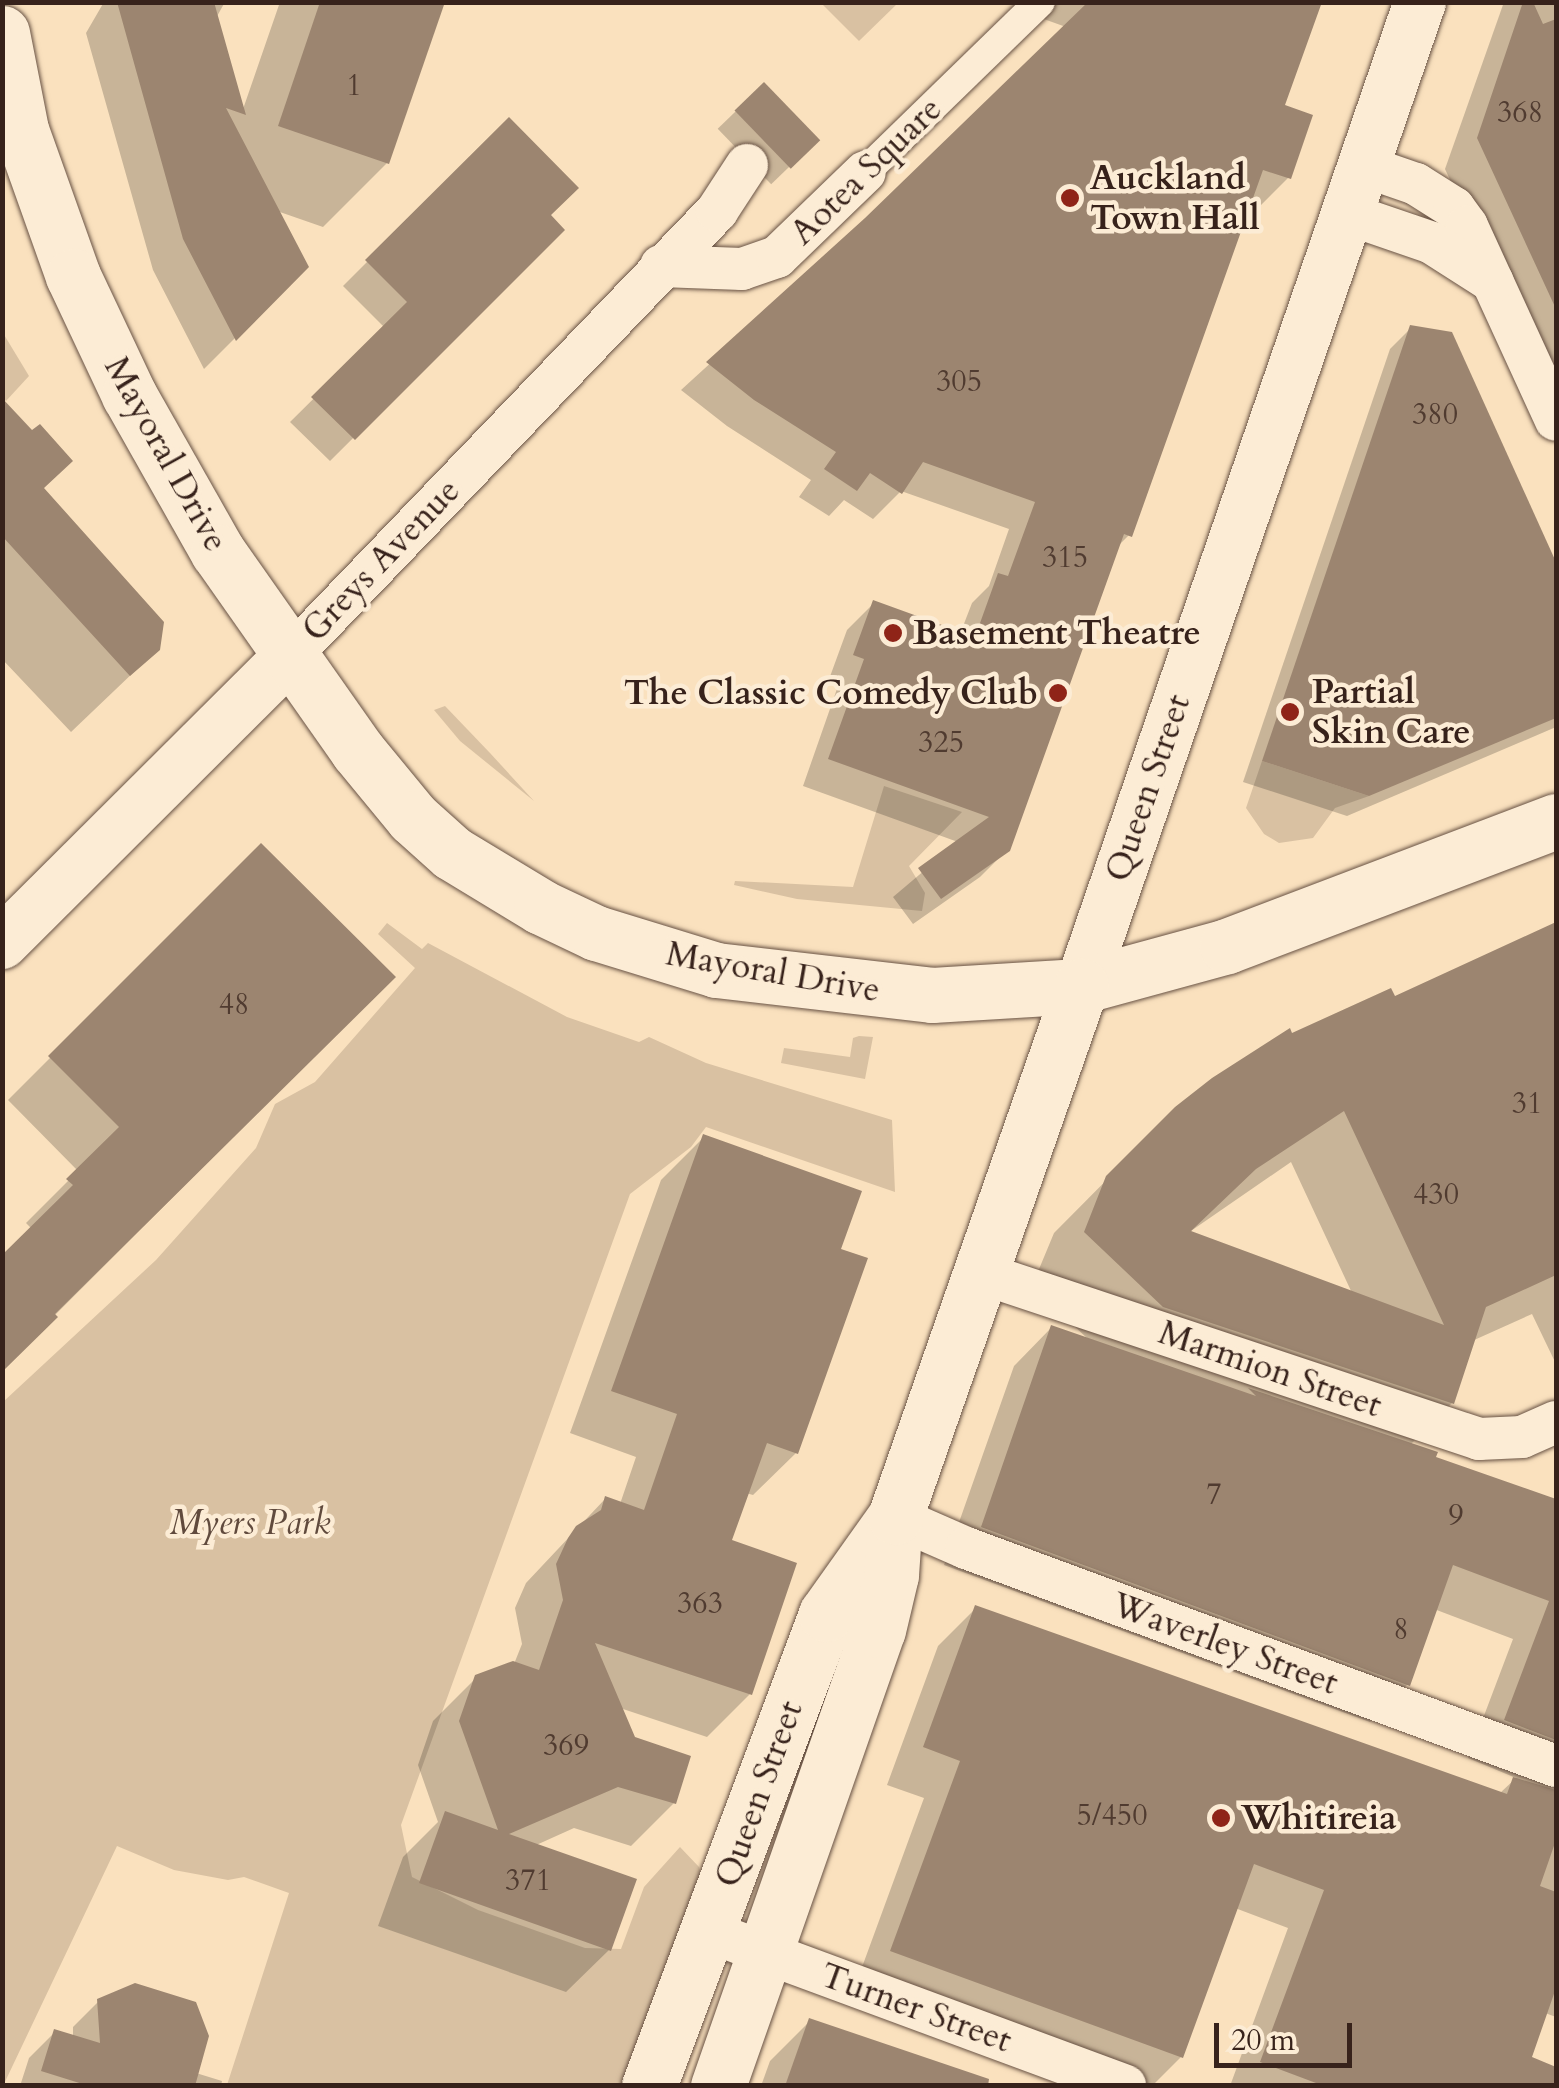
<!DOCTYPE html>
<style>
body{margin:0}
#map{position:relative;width:1559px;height:2088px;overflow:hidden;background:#fae1be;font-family:Cardo,serif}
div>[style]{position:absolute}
.green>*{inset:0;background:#d9c1a2}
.shadow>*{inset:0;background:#0003;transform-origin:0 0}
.building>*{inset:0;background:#9c8570;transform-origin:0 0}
.roads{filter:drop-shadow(0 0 2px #685244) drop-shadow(0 0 2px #685244)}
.pedestrian>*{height:30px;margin:-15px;padding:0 15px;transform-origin:15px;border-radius:15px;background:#fcecd5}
.minor>*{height:42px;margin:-21px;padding:0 21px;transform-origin:21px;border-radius:21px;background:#fcecd5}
.tertiary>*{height:52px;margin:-26px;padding:0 26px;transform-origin:26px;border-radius:26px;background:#fcecd5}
.secondary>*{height:55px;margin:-27.5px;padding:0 27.5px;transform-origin:27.5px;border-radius:27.5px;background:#fcecd5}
.dots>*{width:28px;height:28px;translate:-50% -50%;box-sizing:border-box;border:5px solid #fcecd5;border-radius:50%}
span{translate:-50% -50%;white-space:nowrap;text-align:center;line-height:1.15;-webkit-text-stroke:9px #fcecd5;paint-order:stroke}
.number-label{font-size:30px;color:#503b30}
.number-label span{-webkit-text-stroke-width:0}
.street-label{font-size:35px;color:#37221b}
.poi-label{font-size:35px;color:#37221b;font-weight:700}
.left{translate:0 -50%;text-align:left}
.right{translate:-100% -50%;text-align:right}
.park-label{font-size:35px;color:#604a3d;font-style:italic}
.frame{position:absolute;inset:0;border:5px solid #37221b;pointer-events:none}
.scale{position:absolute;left:1214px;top:2023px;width:138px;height:45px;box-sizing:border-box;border:5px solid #37221b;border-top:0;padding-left:12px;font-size:30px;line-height:35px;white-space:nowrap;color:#37221b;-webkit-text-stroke:8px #fcecd5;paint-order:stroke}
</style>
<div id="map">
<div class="green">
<div style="clip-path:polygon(821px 3px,898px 3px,859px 41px)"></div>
<div style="clip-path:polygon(3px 333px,29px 376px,6px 401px,3px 398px)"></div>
<div style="clip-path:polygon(445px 706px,490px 753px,534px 801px,460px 741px,434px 710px)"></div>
<div style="clip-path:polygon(1262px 761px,1369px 796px,1335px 808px,1313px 838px,1279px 843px,1264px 834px,1246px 808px)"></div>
<div style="clip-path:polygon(884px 786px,962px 812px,909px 866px,925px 893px,922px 911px,797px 899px,734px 885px,735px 881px,853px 887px)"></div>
<div style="clip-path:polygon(387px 923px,422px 949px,428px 943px,567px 1017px,639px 1042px,649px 1037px,706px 1063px,892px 1120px,895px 1192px,706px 1127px,691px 1147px,630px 1194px,401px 1825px,412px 1877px,478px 1910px,585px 1948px,621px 1949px,644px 1887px,680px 1847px,699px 1867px,707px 1898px,638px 2086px,227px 2085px,289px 1893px,244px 1877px,228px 1880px,174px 1870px,117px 1846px,3px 2086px,3px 1402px,156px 1260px,256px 1148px,275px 1104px,315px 1082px,415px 968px,378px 934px)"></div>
<div style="clip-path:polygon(859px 1036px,873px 1037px,865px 1079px,781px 1063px,784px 1048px,850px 1057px,853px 1038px)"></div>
</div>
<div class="shadow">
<div style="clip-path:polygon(104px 2px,225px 2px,216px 18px,242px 112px,280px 2px,443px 2px,387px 163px,323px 227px,277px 211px,306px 267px,204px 369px,153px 270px,86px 33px)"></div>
<div style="clip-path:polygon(1031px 2px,1319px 2px,1282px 107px,1288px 178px,1261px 205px,1249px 201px,1129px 535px,1115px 549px,1008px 849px,980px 877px,913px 924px,893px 897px,958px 842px,803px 786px,838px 686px,828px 682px,847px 630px,874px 603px,960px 634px,972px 603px,989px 586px,1009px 529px,901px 491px,873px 519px,844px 500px,829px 516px,799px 497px,811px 480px,727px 426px,681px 390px,867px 220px,1066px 27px,1027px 13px)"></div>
<div style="clip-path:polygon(1504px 2px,1556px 2px,1556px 406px,1445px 169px)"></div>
<div style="left:763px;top:85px;width:77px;height:63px;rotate:46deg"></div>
<div style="clip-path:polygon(509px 120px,548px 216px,562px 230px,330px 461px,290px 422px,385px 328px,343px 286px)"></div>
<div style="clip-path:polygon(1411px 328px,1450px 334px,1556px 568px,1556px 727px,1347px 816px,1243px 782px,1390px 349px)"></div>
<div style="clip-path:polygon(2px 401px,42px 489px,158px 649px,71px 732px,2px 659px)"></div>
<div style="clip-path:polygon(261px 847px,393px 977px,2px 1368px,32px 1229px,26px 1223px,78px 1171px,8px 1100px)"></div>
<div style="clip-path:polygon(evenodd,1556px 925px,1556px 1364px,1532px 1314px,1472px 1341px,1452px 1403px,1410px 1445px,1433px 1459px,1556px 1501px,1556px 2017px,1545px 2013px,1529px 2059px,1556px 2069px,1556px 2086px,1230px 2086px,1288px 1928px,1235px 1908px,1181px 2057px,1152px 2086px,1119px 2086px,854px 1989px,924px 1798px,887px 1785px,938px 1646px,976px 1608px,1499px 1794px,1516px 1778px,1468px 1758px,1513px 1639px,1434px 1609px,1408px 1684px,1370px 1722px,944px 1565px,1014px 1366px,1051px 1328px,1090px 1341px,1032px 1286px,1054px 1233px,1177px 1109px,1291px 1036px,1394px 999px,1556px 925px,1291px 1162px,1352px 1293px,1188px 1233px,1291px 1162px)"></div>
<div style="clip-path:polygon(704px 1137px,838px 1250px,796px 1453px,753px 1495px,746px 1493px,728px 1542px,750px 1694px,707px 1737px,620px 1708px,634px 1739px,674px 1803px,631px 1846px,574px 1828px,534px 1846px,609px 1950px,566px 1992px,378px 1926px,403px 1857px,438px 1822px,418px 1765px,433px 1721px,476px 1678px,514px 1664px,522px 1644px,515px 1608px,526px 1583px,605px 1499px,620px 1504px,636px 1457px,570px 1433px,661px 1180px)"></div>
<div style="clip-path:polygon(99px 2001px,196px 2073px,222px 2081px,221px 2086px,20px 2086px,29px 2058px,55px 2032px,73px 2038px,73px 2027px)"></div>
<div style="clip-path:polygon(810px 2021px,932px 2086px,761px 2086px,770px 2061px)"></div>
</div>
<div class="building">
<div style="clip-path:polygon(117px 2px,214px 2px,246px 115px,226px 108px,309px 267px,236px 341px,183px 239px)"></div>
<div style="clip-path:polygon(320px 2px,445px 2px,389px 164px,278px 126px)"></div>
<div style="clip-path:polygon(1088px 2px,1322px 2px,1285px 105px,1313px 115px,1291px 179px,1263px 170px,1132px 537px,1124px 534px,1010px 851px,941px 899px,918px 868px,989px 817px,828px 759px,864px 659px,853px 655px,873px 600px,975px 637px,998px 573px,1008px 576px,1035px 502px,923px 462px,902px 494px,870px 473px,857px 491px,824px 469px,836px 452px,754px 400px,706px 362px,865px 218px)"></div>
<div style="clip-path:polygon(1523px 2px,1533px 2px,1543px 24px,1556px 19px,1556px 309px,1477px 138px)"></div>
<div style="left:764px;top:82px;width:81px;height:41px;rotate:46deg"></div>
<div style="clip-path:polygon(509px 117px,579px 188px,551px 215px,565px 230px,355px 440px,311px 397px,407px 302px,365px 260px)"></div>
<div style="clip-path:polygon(1410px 325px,1452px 332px,1556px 562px,1556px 718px,1369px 796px,1262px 761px)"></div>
<div style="clip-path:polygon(2px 398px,32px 430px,40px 424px,73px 461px,44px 488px,164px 622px,160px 650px,130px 676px,2px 536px)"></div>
<div style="clip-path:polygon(261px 843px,396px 977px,55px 1314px,58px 1317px,2px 1372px,2px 1255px,73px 1185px,66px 1179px,119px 1127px,48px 1056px)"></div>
<div style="clip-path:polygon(evenodd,1556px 922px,1556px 1275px,1486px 1307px,1454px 1404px,1163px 1307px,1084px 1232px,1106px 1176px,1175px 1107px,1212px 1078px,1290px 1028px,1292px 1033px,1391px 988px,1395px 996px,1556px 922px,1344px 1111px,1444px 1325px,1191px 1231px,1256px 1169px,1344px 1111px)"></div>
<div style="clip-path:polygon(703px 1134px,862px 1191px,841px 1249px,868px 1258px,798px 1454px,767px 1443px,732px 1540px,797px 1563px,752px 1695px,595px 1643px,635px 1737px,691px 1756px,676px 1804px,618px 1787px,509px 1834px,637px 1879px,611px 1951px,419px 1883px,445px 1811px,498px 1830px,459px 1721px,475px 1675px,513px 1661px,539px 1670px,563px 1600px,556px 1564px,568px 1538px,576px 1526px,601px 1510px,605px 1496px,644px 1510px,677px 1414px,611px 1391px)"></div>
<div style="clip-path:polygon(1051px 1325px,1256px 1396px,1248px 1388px,1438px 1452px,1436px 1457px,1556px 1499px,1556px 1740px,1504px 1720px,1549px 1601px,1453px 1565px,1410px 1686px,981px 1527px)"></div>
<div style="clip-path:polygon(975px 1605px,1507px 1794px,1513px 1777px,1556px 1790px,1556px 1840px,1540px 1886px,1556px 1892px,1556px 1988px,1532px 2057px,1556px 2067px,1556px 2086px,1324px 2086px,1260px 2062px,1324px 1890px,1254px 1864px,1183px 2058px,890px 1951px,960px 1761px,923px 1747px)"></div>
<div style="clip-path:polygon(135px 1983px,196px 2002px,209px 2036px,195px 2086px,89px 2086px,41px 2071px,54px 2029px,100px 2043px,97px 1999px)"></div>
<div style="clip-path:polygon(809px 2018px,989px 2079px,988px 2086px,785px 2086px)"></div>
</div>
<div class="roads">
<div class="pedestrian">
<div style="left:865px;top:172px;width:244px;rotate:-44.2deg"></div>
</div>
<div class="minor">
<div style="left:1364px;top:166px;width:55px;rotate:19.1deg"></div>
<div style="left:1416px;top:184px;width:45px;rotate:32.3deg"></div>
<div style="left:1454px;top:208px;width:22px;rotate:54deg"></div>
<div style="left:1467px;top:226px;width:213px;rotate:65.4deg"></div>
<div style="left:1348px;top:214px;width:89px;rotate:19deg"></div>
<div style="left:1432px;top:243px;width:72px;rotate:32.6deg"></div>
<div style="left:661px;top:266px;width:81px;rotate:2.1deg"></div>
<div style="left:742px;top:269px;width:37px;rotate:-19deg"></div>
<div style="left:777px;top:257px;width:122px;rotate:-44deg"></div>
<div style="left:290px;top:656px;width:617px;rotate:-46.18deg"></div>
<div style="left:717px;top:211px;width:55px;rotate:-56.9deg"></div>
<div style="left:984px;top:1274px;width:522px;rotate:18.43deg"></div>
<div style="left:1479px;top:1439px;width:43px;rotate:-2.7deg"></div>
<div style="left:1522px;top:1437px;width:37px;rotate:-24deg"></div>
<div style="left:895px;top:1517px;width:77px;rotate:23.6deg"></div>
<div style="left:966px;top:1548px;width:629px;rotate:20.28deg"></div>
<div style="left:707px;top:1931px;width:446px;rotate:20.3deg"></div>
</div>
<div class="tertiary">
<div style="left:2px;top:943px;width:407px;rotate:-44.9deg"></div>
<div style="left:1081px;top:986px;width:1041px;rotate:-70.99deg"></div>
</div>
<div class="secondary">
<div style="left:2px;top:33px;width:99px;rotate:78.9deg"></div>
<div style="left:21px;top:130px;width:155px;rotate:70.4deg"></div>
<div style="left:73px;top:276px;width:132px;rotate:64.8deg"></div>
<div style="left:129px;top:395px;width:180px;rotate:60.5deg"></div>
<div style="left:218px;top:552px;width:242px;rotate:54.9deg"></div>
<div style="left:357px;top:750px;width:88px;rotate:50.5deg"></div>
<div style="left:413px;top:818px;width:52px;rotate:41.9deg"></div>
<div style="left:452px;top:853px;width:104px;rotate:31.2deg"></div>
<div style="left:541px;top:907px;width:61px;rotate:25.3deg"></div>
<div style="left:596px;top:933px;width:126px;rotate:17.1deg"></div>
<div style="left:716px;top:970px;width:217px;rotate:6.6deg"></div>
<div style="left:932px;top:995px;width:149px;rotate:-3.5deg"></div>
<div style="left:1081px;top:986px;width:151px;rotate:-15.3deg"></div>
<div style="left:1227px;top:946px;width:352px;rotate:-20.8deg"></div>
<div style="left:649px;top:2086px;width:504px;rotate:-69.44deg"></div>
<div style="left:826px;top:1614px;width:119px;rotate:-54.6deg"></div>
<div style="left:718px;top:2086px;width:483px;rotate:-70.7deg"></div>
<div style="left:878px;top:1630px;width:57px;rotate:-76.7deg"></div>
<div style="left:891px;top:1575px;width:58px;rotate:-86.1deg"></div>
<div style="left:895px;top:1517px;width:563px;rotate:-70.7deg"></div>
</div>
</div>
<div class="dots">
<div style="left:1070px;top:198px;background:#8f2418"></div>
<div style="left:893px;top:633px;background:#8f2418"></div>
<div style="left:1058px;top:693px;background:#8f2418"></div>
<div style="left:1290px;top:712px;background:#8f2418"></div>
<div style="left:1221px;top:1818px;background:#8f2418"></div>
</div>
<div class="number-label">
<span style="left:354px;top:86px">1</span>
<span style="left:1520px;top:113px">368</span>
<span style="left:959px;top:382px">305</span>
<span style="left:1435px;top:415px">380</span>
<span style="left:1065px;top:558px">315</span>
<span style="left:941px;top:743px">325</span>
<span style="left:234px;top:1005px">48</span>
<span style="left:1527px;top:1104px">31</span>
<span style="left:1436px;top:1195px">430</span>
<span style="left:1214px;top:1495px">7</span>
<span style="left:1456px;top:1516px">9</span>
<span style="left:700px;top:1604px">363</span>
<span style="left:1401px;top:1630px">8</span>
<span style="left:566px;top:1746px">369</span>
<span style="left:1112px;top:1816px">5/450</span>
<span style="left:528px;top:1881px">371</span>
</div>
<div class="street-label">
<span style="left:866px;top:171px;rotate:-44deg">Aotea Square</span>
<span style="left:166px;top:454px;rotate:61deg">Mayoral Drive</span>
<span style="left:381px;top:560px;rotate:-46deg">Greys Avenue</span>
<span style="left:1148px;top:788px;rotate:-71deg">Queen Street</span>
<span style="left:773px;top:972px;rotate:10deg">Mayoral Drive</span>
<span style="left:1270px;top:1369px;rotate:19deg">Marmion Street</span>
<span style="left:1225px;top:1644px;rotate:20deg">Waverley Street</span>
<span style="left:759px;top:1794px;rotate:-70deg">Queen Street</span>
<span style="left:916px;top:2008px;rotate:20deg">Turner Street</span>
</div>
<div class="poi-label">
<span class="left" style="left:1090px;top:198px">Auckland<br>Town Hall</span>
<span class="left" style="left:913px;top:633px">Basement Theatre</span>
<span class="left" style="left:1312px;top:712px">Partial<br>Skin Care</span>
<span class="right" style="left:1038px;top:693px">The Classic Comedy Club</span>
<span class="left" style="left:1241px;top:1818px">Whitireia</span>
</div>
<div class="park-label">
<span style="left:250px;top:1523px">Myers Park</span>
</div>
<div class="frame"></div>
<div class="scale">20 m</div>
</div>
